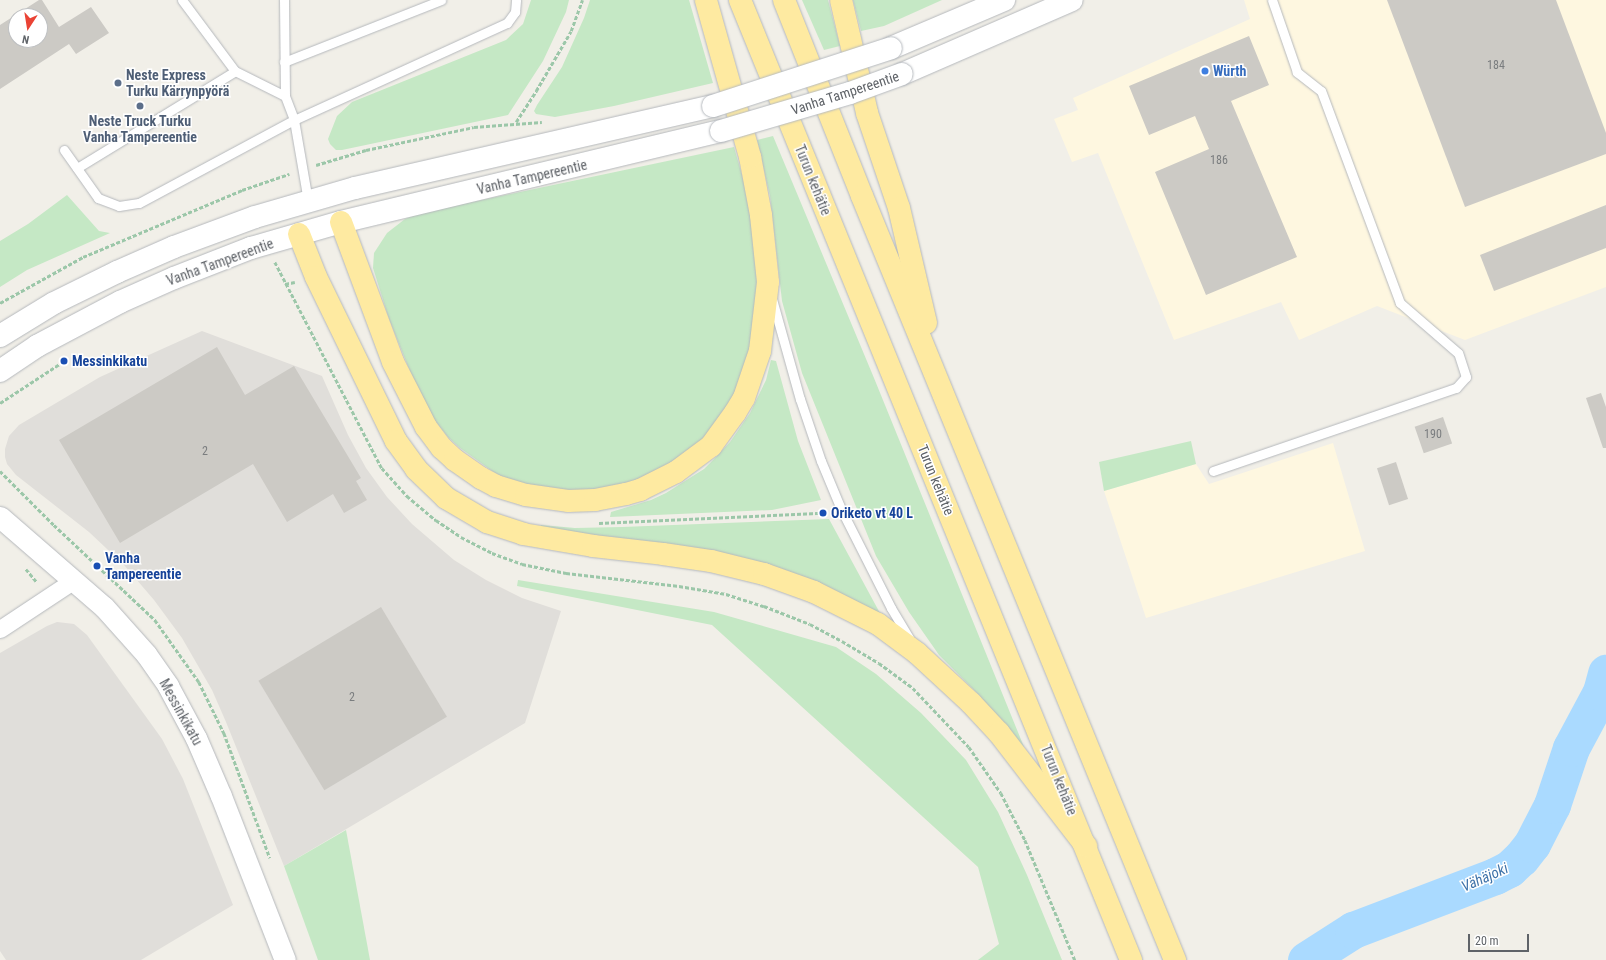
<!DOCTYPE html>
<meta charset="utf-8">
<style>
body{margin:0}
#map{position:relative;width:1606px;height:960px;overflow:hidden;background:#f1efe8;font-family:"Roboto Condensed",sans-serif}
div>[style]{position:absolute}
.commercial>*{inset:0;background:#fef7e0}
.industrial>*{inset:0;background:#e0deda}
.green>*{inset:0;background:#c5e8c5}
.river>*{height:37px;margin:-18.5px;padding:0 18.5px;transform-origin:18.5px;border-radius:18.5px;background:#aadaff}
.building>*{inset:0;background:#cccac5;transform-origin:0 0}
.path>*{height:2.5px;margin-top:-1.25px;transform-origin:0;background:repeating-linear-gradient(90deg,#9cc7a9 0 4px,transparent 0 6px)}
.roads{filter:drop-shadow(0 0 1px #b5b8bc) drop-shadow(0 0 1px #b5b8bc)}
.service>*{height:9px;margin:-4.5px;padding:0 4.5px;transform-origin:4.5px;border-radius:4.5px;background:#fff}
.minor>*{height:17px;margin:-8.5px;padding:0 8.5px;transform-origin:8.5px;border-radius:8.5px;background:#fff}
.tertiary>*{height:21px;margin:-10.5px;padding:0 10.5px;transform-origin:10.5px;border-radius:10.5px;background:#fff}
.secondary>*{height:22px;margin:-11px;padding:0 11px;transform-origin:11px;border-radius:11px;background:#fff}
.trunk>*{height:22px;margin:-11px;padding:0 11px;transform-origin:11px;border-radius:11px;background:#feeaa1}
.bridges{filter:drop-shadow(0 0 1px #b6babf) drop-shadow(0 0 1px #b6babf)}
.secondary-bridge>*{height:22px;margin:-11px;padding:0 11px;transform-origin:11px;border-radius:11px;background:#fff}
.dots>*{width:11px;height:11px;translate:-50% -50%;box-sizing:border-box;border:2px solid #fff;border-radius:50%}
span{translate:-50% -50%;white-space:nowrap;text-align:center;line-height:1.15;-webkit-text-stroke:3px #fff;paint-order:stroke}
.number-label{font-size:12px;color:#7a7d7f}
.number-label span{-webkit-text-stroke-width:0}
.shop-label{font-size:14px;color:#366cbe;font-weight:700}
.left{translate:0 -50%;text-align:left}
.service-label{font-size:14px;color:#4e5e75;font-weight:700}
.street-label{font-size:14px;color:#5f6368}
.transit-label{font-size:14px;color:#164399;font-weight:700}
.water-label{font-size:15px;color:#4174aa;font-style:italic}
.north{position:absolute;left:8px;top:8px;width:40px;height:40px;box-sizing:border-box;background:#fff;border:1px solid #bfc1c3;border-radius:50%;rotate:192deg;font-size:11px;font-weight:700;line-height:16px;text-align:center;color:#5f6368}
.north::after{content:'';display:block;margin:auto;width:14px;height:18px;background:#ea4335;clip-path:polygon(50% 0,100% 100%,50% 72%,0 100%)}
.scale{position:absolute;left:1468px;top:934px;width:61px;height:18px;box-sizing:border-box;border:2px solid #5f6368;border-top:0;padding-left:5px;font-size:12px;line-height:14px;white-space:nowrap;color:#5f6368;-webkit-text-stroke:3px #fff;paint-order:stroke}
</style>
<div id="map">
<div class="commercial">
<div style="clip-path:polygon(1244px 0,1606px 0,1606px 287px,1465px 340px,1377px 306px,1299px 340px,1281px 302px,1174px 340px,1098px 153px,1072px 162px,1054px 119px,1078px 110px,1073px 98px,1250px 19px)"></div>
<div style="clip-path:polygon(1333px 443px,1365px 551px,1146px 618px,1104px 491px,1196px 464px,1209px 484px)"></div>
</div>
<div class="industrial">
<div style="clip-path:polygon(202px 331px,322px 376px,348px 435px,366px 468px,387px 497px,412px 524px,454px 560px,486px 580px,522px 598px,561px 611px,525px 723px,284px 866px,226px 722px,212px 690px,182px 638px,154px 600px,124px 565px,89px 532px,16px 475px,7px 464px,5px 457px,5px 449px,9px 436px,19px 425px,100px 377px)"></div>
<div style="clip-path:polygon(57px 622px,74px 624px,87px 635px,162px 739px,183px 779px,233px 905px,141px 960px,6px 960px,0 951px,0 653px,47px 626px)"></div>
</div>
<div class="green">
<div style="clip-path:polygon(531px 0,569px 0,566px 12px,543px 61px,508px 115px,342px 150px,336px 150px,330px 144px,328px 139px,337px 116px,352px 102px,506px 40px,523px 24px)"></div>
<div style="clip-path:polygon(590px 0,689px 0,713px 83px,614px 106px,555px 117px,536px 114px,534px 111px,537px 105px,562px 67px,584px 18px)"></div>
<div style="clip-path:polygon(802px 0,828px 0,840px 46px,824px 50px)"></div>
<div style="clip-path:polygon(853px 0,942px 0,884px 26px,861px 31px)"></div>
<div style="clip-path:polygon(773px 136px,874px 378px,1024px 747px,978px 694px,939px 655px,909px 612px,876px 556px,802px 373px,782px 301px,770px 196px,757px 140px)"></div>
<div style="clip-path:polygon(734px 147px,747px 192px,759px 275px,746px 377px,710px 436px,644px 482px,579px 494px,516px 484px,495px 473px,460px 448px,448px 437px,432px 417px,418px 391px,389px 319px,373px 268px,374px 253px,387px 233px,405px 219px,420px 213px)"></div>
<div style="clip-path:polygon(67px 195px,99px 231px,110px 233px,27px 270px,0 287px,0 241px,28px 224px)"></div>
<div style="clip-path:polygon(771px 360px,776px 361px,798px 441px,821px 500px,772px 510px,610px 517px,611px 512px,651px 500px,666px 493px,704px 469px,717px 456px,730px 442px,750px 413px,766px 380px)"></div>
<div style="clip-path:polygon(1191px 441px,1196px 464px,1104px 491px,1099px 462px)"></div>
<div style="clip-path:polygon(829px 519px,881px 615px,837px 592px,539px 532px,541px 525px,575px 528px,622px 527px)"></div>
<div style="clip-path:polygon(518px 580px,714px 612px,836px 647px,876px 674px,921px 713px,966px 760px,998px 812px,1027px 875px,1062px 960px,978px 960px,999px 944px,978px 867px,712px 625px,517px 586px)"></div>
<div style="clip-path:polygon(346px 830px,370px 960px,318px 960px,284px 866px)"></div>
</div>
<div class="river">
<div style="left:1306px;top:960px;width:56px;rotate:-32.6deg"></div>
<div style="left:1353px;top:930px;width:152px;rotate:-20.8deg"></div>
<div style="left:1495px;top:876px;width:16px;rotate:-27deg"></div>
<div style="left:1509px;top:869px;width:16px;rotate:-43deg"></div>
<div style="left:1521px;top:858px;width:18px;rotate:-52deg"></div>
<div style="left:1532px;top:844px;width:44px;rotate:-62.9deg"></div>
<div style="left:1552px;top:805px;width:60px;rotate:-71.6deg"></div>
<div style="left:1571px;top:748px;width:64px;rotate:-61.8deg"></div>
<div style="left:1601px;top:692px;width:20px;rotate:-75deg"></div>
</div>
<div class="building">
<div style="clip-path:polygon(evenodd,39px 0,42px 0,59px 27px,91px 7px,109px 33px,76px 54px,69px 44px,0 89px,0 25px,39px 0,16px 16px,40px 16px,40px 40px,16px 40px,16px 16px)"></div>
<div style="clip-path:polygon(1387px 0,1556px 0,1606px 133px,1606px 154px,1465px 207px)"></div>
<div style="clip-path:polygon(1249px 36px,1269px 85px,1231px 101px,1297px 257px,1206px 295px,1155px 172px,1209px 149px,1195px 116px,1149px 135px,1129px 86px)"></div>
<div style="clip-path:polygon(1606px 205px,1606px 248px,1494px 291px,1480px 255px)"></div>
<div style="clip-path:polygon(217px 347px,245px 395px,294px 366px,361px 478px,356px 481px,367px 500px,344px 513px,333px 494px,287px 522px,253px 464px,120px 543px,59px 440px)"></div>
<div style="clip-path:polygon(1601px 393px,1606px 407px,1606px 448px,1603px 448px,1586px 398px)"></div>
<div style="left:1443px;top:417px;width:28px;height:30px;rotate:71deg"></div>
<div style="left:1396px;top:462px;width:39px;height:20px;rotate:72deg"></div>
<div style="left:381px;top:607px;width:128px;height:143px;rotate:59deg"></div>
</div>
<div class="path">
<div style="left:516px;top:122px;width:37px;rotate:-57deg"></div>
<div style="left:536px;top:91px;width:69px;rotate:-59.7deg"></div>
<div style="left:571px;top:31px;width:33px;rotate:-70deg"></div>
<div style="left:316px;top:165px;width:52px;rotate:-16.7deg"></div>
<div style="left:366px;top:150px;width:110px;rotate:-12deg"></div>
<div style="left:474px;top:127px;width:68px;rotate:-4.2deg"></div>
<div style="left:275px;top:262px;width:232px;rotate:62.6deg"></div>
<div style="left:382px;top:468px;width:38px;rotate:48deg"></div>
<div style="left:407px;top:496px;width:38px;rotate:40deg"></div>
<div style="left:436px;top:520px;width:30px;rotate:34deg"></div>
<div style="left:461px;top:537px;width:35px;rotate:27deg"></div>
<div style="left:492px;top:553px;width:32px;rotate:20deg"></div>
<div style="left:522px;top:564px;width:45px;rotate:11.6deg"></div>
<div style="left:566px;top:573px;width:114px;rotate:6.6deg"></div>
<div style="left:679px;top:586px;width:48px;rotate:9.7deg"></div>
<div style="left:726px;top:594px;width:40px;rotate:18deg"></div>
<div style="left:764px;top:606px;width:49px;rotate:21.4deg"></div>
<div style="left:810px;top:624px;width:36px;rotate:28deg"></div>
<div style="left:842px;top:641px;width:43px;rotate:30.7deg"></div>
<div style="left:879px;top:663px;width:42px;rotate:36.3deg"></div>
<div style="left:913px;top:688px;width:81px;rotate:46.5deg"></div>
<div style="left:969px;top:747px;width:56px;rotate:55.2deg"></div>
<div style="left:1001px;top:793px;width:53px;rotate:62.9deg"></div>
<div style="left:1025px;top:840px;width:130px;rotate:67.4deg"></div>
<div style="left:285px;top:284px;width:10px;rotate:-11deg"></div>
<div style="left:0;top:303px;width:95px;rotate:-29deg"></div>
<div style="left:83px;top:257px;width:173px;rotate:-22.8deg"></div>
<div style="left:242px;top:190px;width:50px;rotate:-18.8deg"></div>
<div style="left:0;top:403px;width:77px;rotate:-33.3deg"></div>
<div style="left:0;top:471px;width:76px;rotate:45deg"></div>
<div style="left:54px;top:525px;width:139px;rotate:43.2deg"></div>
<div style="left:155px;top:620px;width:76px;rotate:54.6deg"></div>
<div style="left:199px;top:682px;width:57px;rotate:63.9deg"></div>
<div style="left:224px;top:733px;width:133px;rotate:69.8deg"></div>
<div style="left:599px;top:523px;width:224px;rotate:-2.6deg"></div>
<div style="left:26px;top:569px;width:17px;rotate:50deg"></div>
</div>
<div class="roads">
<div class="service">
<div style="left:182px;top:0;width:89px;rotate:53.3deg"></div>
<div style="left:235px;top:71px;width:56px;rotate:26.6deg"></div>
<div style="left:285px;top:96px;width:26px;rotate:69deg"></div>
<div style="left:294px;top:120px;width:82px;rotate:80.2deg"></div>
<div style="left:284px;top:0;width:96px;rotate:89.4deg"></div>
<div style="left:284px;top:62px;width:169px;rotate:-21.5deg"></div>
<div style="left:64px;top:150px;width:59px;rotate:54.7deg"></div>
<div style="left:98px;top:198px;width:22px;rotate:21deg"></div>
<div style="left:119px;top:206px;width:20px;rotate:-9deg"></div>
<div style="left:139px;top:203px;width:176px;rotate:-28.2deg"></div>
<div style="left:294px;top:120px;width:234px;rotate:-24.5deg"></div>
<div style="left:507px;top:23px;width:14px;rotate:-54deg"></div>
<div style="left:515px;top:12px;width:12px;rotate:-85deg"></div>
<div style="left:77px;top:168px;width:185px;rotate:-31.5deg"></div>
<div style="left:772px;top:299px;width:104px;rotate:74.4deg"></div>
<div style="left:800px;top:399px;width:65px;rotate:71.3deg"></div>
<div style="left:821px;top:461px;width:52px;rotate:67.4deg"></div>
<div style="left:841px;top:509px;width:111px;rotate:63.2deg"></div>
<div style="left:891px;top:608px;width:35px;rotate:59deg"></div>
<div style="left:1213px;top:471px;width:257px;rotate:-18.9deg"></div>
<div style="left:1456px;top:388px;width:15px;rotate:-48deg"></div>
<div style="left:1466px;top:377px;width:25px;rotate:-108deg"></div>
<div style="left:1458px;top:353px;width:77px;rotate:-139.2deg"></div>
<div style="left:1400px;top:303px;width:226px;rotate:-110.4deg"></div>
<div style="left:1321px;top:91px;width:31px;rotate:-142deg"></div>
<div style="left:1297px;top:72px;width:76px;rotate:-109.1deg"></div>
</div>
<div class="minor">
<div style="left:0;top:629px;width:89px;rotate:-33.5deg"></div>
</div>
<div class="tertiary">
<div style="left:0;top:517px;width:138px;rotate:40.9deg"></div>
<div style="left:104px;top:607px;width:63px;rotate:48.2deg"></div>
<div style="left:146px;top:654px;width:39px;rotate:55deg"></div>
<div style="left:168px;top:686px;width:59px;rotate:61.7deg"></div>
<div style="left:196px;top:738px;width:63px;rotate:66.7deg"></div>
<div style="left:221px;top:796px;width:176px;rotate:68.7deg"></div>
</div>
<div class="secondary">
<div style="left:891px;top:48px;width:123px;rotate:-23deg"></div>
<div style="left:902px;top:74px;width:185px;rotate:-23.5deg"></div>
<div style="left:0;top:336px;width:63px;rotate:-31.4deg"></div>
<div style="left:54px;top:303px;width:70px;rotate:-26.2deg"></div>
<div style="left:117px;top:272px;width:62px;rotate:-23.7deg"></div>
<div style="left:174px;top:247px;width:86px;rotate:-20.3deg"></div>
<div style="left:255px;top:217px;width:104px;rotate:-16.2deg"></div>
<div style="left:355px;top:188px;width:367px;rotate:-12.9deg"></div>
<div style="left:0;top:371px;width:45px;rotate:-34deg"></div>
<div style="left:37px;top:346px;width:94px;rotate:-27.9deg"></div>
<div style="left:120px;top:302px;width:59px;rotate:-24deg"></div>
<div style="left:174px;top:278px;width:83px;rotate:-21.3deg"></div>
<div style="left:251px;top:248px;width:94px;rotate:-16.1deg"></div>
<div style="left:341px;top:222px;width:391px;rotate:-13.5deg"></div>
</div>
<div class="trunk">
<div style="left:740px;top:0;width:1037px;rotate:67.84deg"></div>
<div style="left:784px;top:0;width:211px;rotate:68.3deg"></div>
<div style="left:862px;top:196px;width:826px;rotate:67.72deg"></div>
<div style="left:841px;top:0;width:116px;rotate:77deg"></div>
<div style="left:867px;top:113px;width:100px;rotate:71.4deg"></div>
<div style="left:899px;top:208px;width:118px;rotate:76.8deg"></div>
<div style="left:341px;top:222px;width:149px;rotate:69.6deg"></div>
<div style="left:393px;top:362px;width:73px;rotate:63.1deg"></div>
<div style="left:426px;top:427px;width:26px;rotate:53deg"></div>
<div style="left:442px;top:448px;width:18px;rotate:43deg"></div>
<div style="left:455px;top:460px;width:32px;rotate:35deg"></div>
<div style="left:481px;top:478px;width:17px;rotate:28deg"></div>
<div style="left:496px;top:486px;width:31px;rotate:17deg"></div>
<div style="left:526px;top:495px;width:42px;rotate:8.1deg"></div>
<div style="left:568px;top:501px;width:27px;rotate:-2deg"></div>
<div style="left:595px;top:500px;width:32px;rotate:-11deg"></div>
<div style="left:626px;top:494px;width:15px;rotate:-16deg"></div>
<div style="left:640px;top:490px;width:40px;rotate:-26.6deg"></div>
<div style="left:676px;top:472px;width:44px;rotate:-36.6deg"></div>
<div style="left:711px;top:446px;width:41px;rotate:-54deg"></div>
<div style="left:735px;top:413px;width:17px;rotate:-59deg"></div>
<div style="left:744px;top:398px;width:50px;rotate:-71.2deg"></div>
<div style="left:760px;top:351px;width:69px;rotate:-83.4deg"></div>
<div style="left:768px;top:282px;width:67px;rotate:-96deg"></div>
<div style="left:761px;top:215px;width:59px;rotate:-100.7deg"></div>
<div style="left:750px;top:157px;width:163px;rotate:-105.7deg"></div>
<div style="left:299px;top:234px;width:46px;rotate:68.4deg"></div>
<div style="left:316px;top:277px;width:182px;rotate:64deg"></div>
<div style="left:396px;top:441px;width:34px;rotate:54deg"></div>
<div style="left:416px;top:469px;width:42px;rotate:44deg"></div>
<div style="left:446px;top:498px;width:48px;rotate:30.3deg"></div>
<div style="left:487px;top:522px;width:38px;rotate:18deg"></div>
<div style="left:523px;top:534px;width:71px;rotate:9.7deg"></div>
<div style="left:593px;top:546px;width:70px;rotate:6.5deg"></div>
<div style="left:663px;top:554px;width:49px;rotate:8.3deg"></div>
<div style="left:711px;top:561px;width:55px;rotate:13.8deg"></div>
<div style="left:764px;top:574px;width:53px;rotate:19.8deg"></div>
<div style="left:814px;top:592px;width:72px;rotate:26.6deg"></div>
<div style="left:878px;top:624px;width:49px;rotate:36.6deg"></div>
<div style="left:917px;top:653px;width:74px;rotate:42.8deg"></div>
<div style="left:971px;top:703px;width:41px;rotate:47deg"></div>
<div style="left:999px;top:733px;width:143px;rotate:52.4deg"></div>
</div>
</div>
<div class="bridges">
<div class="secondary-bridge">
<div style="left:713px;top:106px;width:187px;rotate:-18deg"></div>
<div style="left:721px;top:131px;width:134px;rotate:-16.4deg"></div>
<div style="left:850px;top:93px;width:55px;rotate:-20.1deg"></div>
</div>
</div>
<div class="dots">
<div style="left:1205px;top:71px;background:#3f7fe0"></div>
<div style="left:118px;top:83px;background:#5c6f8a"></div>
<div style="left:140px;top:106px;background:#5c6f8a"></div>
<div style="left:64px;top:361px;background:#1a4fb4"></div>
<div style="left:823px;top:513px;background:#1a4fb4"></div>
<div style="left:97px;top:566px;background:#1a4fb4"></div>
</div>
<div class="number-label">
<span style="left:1496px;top:66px">184</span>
<span style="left:1219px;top:161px">186</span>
<span style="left:1433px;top:435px">190</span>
<span style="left:205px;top:452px">2</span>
<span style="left:352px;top:698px">2</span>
</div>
<div class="shop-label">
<span class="left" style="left:1213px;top:71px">Würth</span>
</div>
<div class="service-label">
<span class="left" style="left:126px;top:83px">Neste Express<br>Turku Kärrynpyörä</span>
<span style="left:140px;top:129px">Neste Truck Turku<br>Vanha Tampereentie</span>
</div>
<div class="street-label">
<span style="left:845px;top:93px;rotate:-18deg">Vanha Tampereentie</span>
<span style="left:532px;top:177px;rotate:-13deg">Vanha Tampereentie</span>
<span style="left:813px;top:180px;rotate:68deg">Turun kehätie</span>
<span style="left:220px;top:262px;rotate:-20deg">Vanha Tampereentie</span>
<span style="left:936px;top:480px;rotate:68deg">Turun kehätie</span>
<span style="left:181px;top:712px;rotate:61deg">Messinkikatu</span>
<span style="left:1059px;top:780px;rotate:68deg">Turun kehätie</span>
</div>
<div class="transit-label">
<span class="left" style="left:72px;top:361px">Messinkikatu</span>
<span class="left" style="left:831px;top:513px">Oriketo vt 40 L</span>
<span class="left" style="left:105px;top:566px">Vanha<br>Tampereentie</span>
</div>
<div class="water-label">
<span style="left:1485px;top:878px;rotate:-24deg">Vähäjoki</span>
</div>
<div class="north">N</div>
<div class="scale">20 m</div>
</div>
